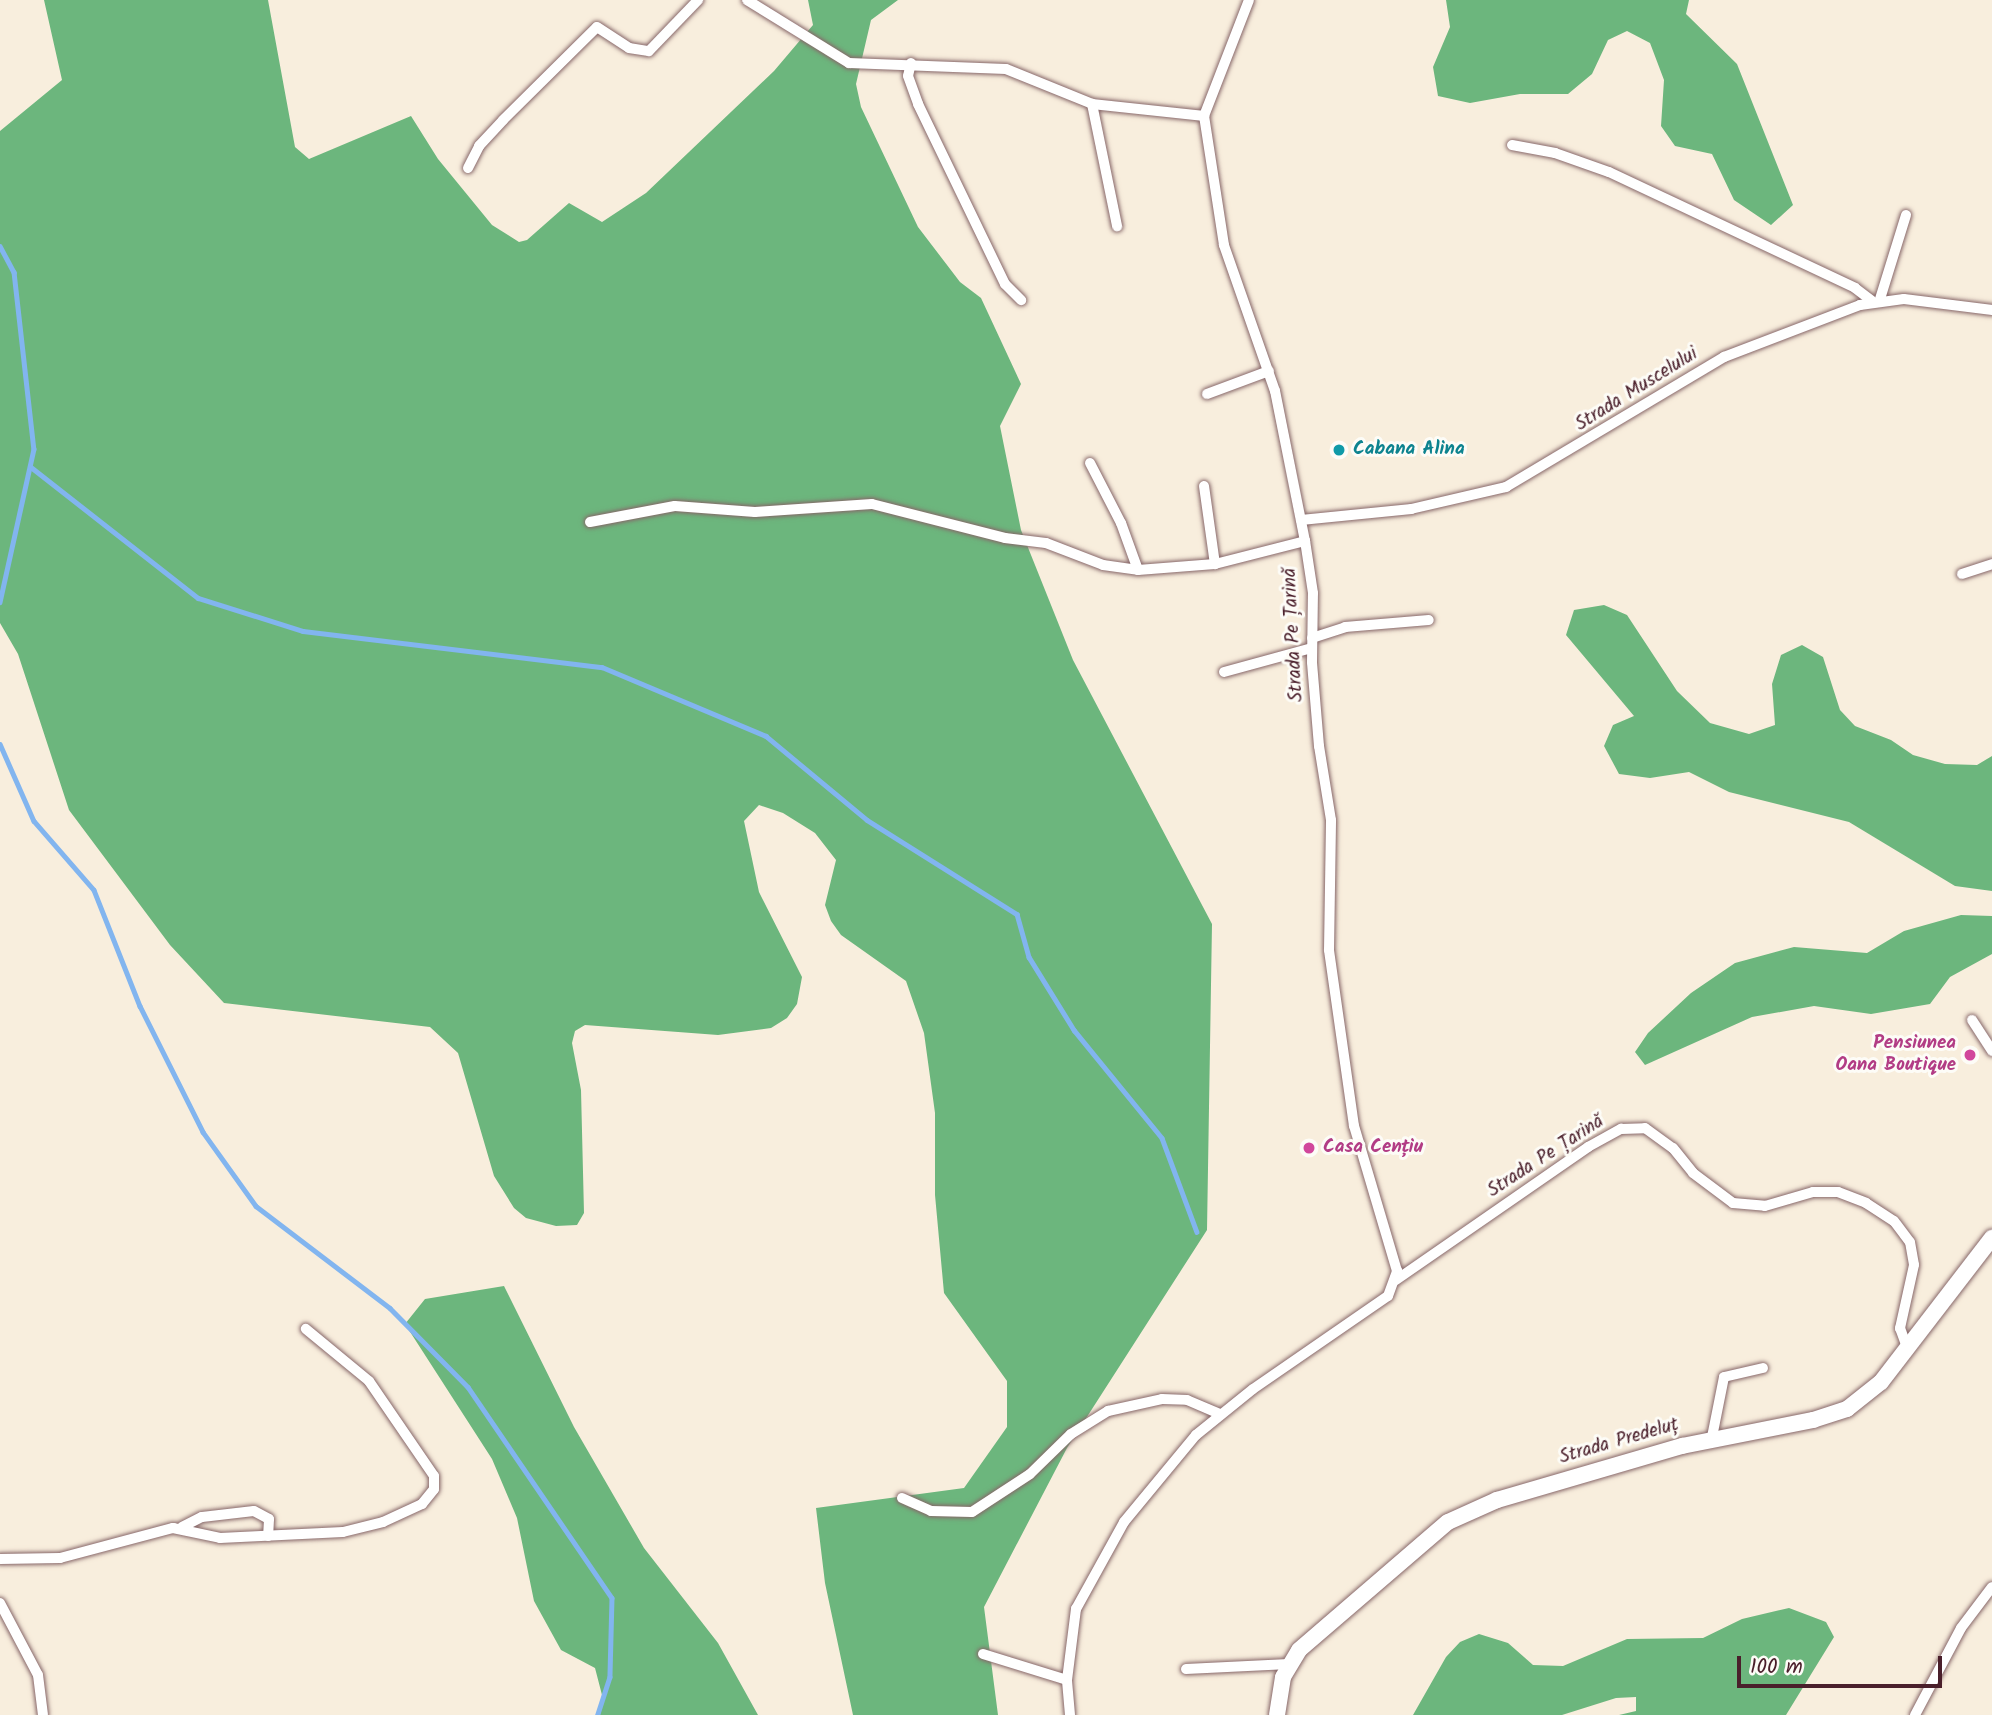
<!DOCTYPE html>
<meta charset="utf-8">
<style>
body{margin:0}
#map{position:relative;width:1992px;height:1715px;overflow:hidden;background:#f8eedd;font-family:Kalam,sans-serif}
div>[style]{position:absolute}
.forest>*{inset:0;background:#6cb67d}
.stream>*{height:4.5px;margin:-2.25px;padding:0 2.25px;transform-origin:2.25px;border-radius:2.25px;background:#82b5ef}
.roads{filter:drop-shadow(0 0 2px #876769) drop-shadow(0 0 2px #876769)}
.street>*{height:10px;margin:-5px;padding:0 5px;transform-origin:5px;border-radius:5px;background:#fff}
.secondary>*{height:16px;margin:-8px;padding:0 8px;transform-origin:8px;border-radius:8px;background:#fff}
.dots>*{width:19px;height:19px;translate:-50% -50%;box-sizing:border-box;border:4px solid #fdfcf7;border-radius:50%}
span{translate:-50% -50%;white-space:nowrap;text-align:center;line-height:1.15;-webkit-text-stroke:6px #fdfcf7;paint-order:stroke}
.street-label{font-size:19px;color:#4a1f2b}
.culture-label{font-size:19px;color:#0d838f;font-weight:700}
.left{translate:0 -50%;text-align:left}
.hotel-label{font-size:19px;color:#b23c85;font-weight:700}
.right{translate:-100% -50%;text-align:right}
.scale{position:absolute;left:1737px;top:1656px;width:205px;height:32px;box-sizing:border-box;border:4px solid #4a1f2b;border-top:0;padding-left:9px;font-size:21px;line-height:24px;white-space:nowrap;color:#4a1f2b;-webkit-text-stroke:5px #fdfcf7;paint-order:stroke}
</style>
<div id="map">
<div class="forest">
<div style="clip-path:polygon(44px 0,268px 0,295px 147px,309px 159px,411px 116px,438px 159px,492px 225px,519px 242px,527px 240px,569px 203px,602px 222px,646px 193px,774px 71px,813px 25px,808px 0,898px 0,871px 20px,856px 84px,861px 107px,918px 227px,960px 282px,981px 298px,1021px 384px,1000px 426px,1021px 530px,1073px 660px,1212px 924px,1207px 1230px,1067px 1448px,984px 1607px,998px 1715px,853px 1715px,825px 1583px,816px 1508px,964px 1488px,1007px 1427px,1007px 1381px,944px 1293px,935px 1195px,935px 1113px,924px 1033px,906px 981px,841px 935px,831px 921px,825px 905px,836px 860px,815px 833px,783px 813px,759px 805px,744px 821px,759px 892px,802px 977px,797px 1004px,787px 1018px,771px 1028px,718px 1035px,585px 1025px,575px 1031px,572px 1043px,581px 1090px,584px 1213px,577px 1225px,556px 1226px,526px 1218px,514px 1208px,494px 1176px,458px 1053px,430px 1027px,224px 1003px,170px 945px,69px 810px,18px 654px,0 623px,0 131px,62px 80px)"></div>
<div style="clip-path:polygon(1446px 0,1689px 0,1686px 14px,1737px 64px,1793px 205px,1771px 225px,1734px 200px,1712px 154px,1675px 146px,1661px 126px,1664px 80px,1650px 43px,1627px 31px,1608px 40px,1592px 74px,1568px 94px,1520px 94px,1470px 103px,1438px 96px,1433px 67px,1450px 27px)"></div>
<div style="clip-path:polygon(1604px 605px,1627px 615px,1677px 691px,1710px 723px,1749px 734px,1775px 725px,1772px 684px,1781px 655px,1802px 645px,1823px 657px,1840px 710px,1855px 726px,1891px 740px,1913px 755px,1945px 764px,1977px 765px,1992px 756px,1992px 891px,1955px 886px,1849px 822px,1729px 792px,1689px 772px,1650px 778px,1619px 774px,1604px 746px,1613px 725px,1634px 716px,1566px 635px,1574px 610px)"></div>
<div style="clip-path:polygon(1961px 915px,1992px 916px,1992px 954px,1950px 977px,1930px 1004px,1871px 1014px,1814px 1006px,1752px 1017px,1645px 1065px,1635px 1052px,1648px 1033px,1691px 993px,1735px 963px,1794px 947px,1867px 953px,1904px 931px)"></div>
<div style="clip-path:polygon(504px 1286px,574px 1427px,644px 1548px,718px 1643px,758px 1715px,600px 1715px,602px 1695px,595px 1668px,561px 1650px,534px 1601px,517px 1518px,492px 1459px,405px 1324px,425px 1299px)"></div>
<div style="clip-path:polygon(1789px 1608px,1826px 1622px,1834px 1637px,1786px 1715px,1619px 1715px,1636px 1711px,1636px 1697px,1616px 1698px,1562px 1715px,1413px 1715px,1446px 1657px,1460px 1642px,1479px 1634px,1508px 1643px,1533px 1665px,1563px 1666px,1627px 1639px,1703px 1638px,1742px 1619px)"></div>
</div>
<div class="stream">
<div style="left:0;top:246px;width:30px;rotate:62deg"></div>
<div style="left:14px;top:272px;width:178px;rotate:83.6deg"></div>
<div style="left:34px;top:449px;width:157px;rotate:102.5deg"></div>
<div style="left:31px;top:467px;width:212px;rotate:38.1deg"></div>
<div style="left:198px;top:598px;width:110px;rotate:17.4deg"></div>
<div style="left:303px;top:631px;width:301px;rotate:6.9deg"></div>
<div style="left:602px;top:667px;width:178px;rotate:22.8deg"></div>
<div style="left:766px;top:736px;width:131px;rotate:39.7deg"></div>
<div style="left:867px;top:820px;width:177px;rotate:32.1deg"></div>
<div style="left:1017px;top:914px;width:45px;rotate:74.4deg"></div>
<div style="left:1029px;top:957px;width:86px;rotate:58.3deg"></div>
<div style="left:1074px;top:1030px;width:139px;rotate:50.8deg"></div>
<div style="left:1162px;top:1138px;width:100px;rotate:69.6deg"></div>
<div style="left:0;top:744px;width:84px;rotate:66.2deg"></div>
<div style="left:34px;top:821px;width:91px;rotate:49deg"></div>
<div style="left:94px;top:890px;width:125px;rotate:68.4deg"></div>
<div style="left:140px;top:1006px;width:141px;rotate:63.4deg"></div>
<div style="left:203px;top:1132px;width:91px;rotate:54.4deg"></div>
<div style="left:256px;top:1206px;width:168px;rotate:37.3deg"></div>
<div style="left:390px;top:1308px;width:111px;rotate:45.4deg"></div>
<div style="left:468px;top:1387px;width:255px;rotate:55.7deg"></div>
<div style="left:612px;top:1598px;width:79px;rotate:91.5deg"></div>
<div style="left:610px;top:1677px;width:40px;rotate:108deg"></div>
</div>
<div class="roads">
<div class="street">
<div style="left:747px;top:0;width:120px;rotate:31.7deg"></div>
<div style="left:849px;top:63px;width:157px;rotate:2.2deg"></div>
<div style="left:1006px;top:69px;width:93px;rotate:22.1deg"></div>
<div style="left:1092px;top:104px;width:113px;rotate:6.1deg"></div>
<div style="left:911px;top:63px;width:13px;rotate:103deg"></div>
<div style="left:908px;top:76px;width:30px;rotate:70deg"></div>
<div style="left:918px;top:104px;width:200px;rotate:64.2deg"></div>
<div style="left:1005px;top:284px;width:23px;rotate:45deg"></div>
<div style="left:1092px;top:104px;width:125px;rotate:78.4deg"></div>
<div style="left:1512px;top:145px;width:44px;rotate:10.5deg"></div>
<div style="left:1555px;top:153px;width:57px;rotate:19.4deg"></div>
<div style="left:1609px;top:172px;width:272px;rotate:25.2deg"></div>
<div style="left:1855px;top:288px;width:21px;rotate:37deg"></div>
<div style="left:468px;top:168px;width:25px;rotate:-63deg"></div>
<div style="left:479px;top:146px;width:35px;rotate:-47deg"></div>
<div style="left:503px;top:120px;width:132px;rotate:-44.7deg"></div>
<div style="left:597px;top:27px;width:38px;rotate:33deg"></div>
<div style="left:629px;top:48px;width:20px;rotate:9deg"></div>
<div style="left:649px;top:51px;width:71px;rotate:-46.1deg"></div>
<div style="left:1880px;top:299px;width:88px;rotate:-72.8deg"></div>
<div style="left:1207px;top:394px;width:66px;rotate:-20.4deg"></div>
<div style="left:1090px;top:463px;width:68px;rotate:62.7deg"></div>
<div style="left:1121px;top:523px;width:50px;rotate:70.1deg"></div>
<div style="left:1204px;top:486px;width:79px;rotate:82deg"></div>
<div style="left:1301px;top:520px;width:111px;rotate:-5.7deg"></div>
<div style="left:1411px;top:509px;width:98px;rotate:-13deg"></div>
<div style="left:1506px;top:487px;width:254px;rotate:-30.8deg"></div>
<div style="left:1724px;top:357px;width:146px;rotate:-20.9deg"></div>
<div style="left:1860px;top:305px;width:44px;rotate:-7.8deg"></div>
<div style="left:1904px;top:299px;width:89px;rotate:7.1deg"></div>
<div style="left:590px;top:522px;width:86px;rotate:-10.7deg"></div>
<div style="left:675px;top:506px;width:80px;rotate:4.3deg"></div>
<div style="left:755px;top:512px;width:117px;rotate:-3.9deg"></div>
<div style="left:872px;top:504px;width:137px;rotate:14.3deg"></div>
<div style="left:1005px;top:538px;width:41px;rotate:7deg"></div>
<div style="left:1046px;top:543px;width:61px;rotate:21.1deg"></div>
<div style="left:1103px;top:565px;width:35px;rotate:8deg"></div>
<div style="left:1138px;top:570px;width:77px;rotate:-4.5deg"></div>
<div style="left:1215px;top:564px;width:93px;rotate:-14.3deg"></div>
<div style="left:1962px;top:574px;width:32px;rotate:-18deg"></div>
<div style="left:1312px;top:638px;width:35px;rotate:-18deg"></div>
<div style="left:1345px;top:627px;width:84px;rotate:-4.8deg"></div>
<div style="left:1224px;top:672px;width:91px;rotate:-15.3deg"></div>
<div style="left:1972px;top:1020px;width:37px;rotate:57deg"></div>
<div style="left:1396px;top:1280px;width:234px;rotate:-34.7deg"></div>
<div style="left:1588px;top:1147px;width:38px;rotate:-29deg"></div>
<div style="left:1621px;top:1129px;width:24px;rotate:-2deg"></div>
<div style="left:1645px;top:1128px;width:34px;rotate:36deg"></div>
<div style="left:1673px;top:1148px;width:32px;rotate:51deg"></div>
<div style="left:1693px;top:1173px;width:50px;rotate:36.9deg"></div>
<div style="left:1733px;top:1203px;width:32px;rotate:5deg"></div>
<div style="left:1765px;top:1206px;width:50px;rotate:-16.3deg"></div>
<div style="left:1813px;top:1192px;width:25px"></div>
<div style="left:1838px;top:1192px;width:30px;rotate:21deg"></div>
<div style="left:1866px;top:1203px;width:33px;rotate:33deg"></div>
<div style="left:1894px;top:1221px;width:26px;rotate:53deg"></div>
<div style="left:1910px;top:1242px;width:23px;rotate:80deg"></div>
<div style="left:1914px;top:1265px;width:65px;rotate:102.5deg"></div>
<div style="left:1900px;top:1328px;width:23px;rotate:70deg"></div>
<div style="left:1712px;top:1437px;width:61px;rotate:-78.7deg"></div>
<div style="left:1724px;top:1377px;width:40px;rotate:-13deg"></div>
<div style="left:902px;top:1498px;width:32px;rotate:24deg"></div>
<div style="left:931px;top:1511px;width:41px;rotate:1.4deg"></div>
<div style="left:972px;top:1512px;width:69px;rotate:-33.2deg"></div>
<div style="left:1030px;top:1474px;width:57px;rotate:-44.3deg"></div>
<div style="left:1071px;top:1434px;width:44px;rotate:-31.9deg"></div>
<div style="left:1108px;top:1411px;width:55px;rotate:-12.5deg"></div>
<div style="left:1162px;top:1399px;width:25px;rotate:2deg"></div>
<div style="left:1187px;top:1400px;width:36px;rotate:23deg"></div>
<div style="left:182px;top:1527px;width:22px;rotate:-27deg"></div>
<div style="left:202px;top:1517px;width:52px;rotate:-6.6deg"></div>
<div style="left:254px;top:1511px;width:17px;rotate:28deg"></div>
<div style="left:269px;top:1519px;width:17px;rotate:93deg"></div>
<div style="left:0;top:1559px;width:60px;rotate:-1deg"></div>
<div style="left:60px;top:1558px;width:117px;rotate:-14.9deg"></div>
<div style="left:173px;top:1528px;width:48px;rotate:12deg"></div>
<div style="left:220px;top:1538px;width:123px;rotate:-2.8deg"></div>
<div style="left:343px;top:1532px;width:41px;rotate:-14deg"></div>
<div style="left:383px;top:1522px;width:43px;rotate:-24.8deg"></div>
<div style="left:422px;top:1504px;width:19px;rotate:-51deg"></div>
<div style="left:434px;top:1489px;width:13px;rotate:-90deg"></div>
<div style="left:434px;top:1476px;width:115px;rotate:-124.4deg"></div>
<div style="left:369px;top:1381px;width:82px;rotate:-140.5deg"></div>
<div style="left:0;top:1603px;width:81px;rotate:62.2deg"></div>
<div style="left:38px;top:1675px;width:40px;rotate:82.9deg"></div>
<div style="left:983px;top:1654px;width:88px;rotate:17.2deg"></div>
<div style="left:1186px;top:1669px;width:103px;rotate:-2.8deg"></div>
<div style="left:1070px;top:1715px;width:35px;rotate:-95deg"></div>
<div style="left:1067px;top:1680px;width:72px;rotate:-82.8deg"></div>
<div style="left:1076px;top:1609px;width:99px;rotate:-61.1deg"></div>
<div style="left:1124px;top:1522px;width:113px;rotate:-50.4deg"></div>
<div style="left:1196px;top:1435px;width:73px;rotate:-38.9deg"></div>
<div style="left:1253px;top:1389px;width:164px;rotate:-34.6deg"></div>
<div style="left:1388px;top:1296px;width:27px;rotate:-70deg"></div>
<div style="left:1397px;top:1271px;width:151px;rotate:-106.5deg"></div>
<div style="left:1354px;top:1126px;width:178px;rotate:-98.1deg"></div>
<div style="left:1329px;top:950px;width:130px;rotate:-89.1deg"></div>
<div style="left:1331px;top:820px;width:75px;rotate:-99.2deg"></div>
<div style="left:1319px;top:746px;width:84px;rotate:-94.8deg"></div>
<div style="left:1312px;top:662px;width:69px;rotate:-89.2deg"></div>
<div style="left:1313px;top:593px;width:53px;rotate:-98.7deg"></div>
<div style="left:1305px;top:541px;width:153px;rotate:-101.3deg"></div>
<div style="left:1275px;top:391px;width:155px;rotate:-109.3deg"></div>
<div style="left:1224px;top:245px;width:131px;rotate:-98.8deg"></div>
<div style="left:1204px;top:116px;width:124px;rotate:-68.8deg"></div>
<div style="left:1915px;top:1715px;width:98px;rotate:-62.1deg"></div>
<div style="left:1961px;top:1628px;width:51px;rotate:-52.9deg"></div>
</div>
<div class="secondary">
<div style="left:1277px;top:1715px;width:38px;rotate:-81deg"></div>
<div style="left:1283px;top:1677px;width:31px;rotate:-59deg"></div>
<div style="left:1299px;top:1650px;width:196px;rotate:-40.7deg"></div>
<div style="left:1448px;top:1522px;width:54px;rotate:-24.2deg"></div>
<div style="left:1497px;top:1500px;width:193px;rotate:-16.3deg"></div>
<div style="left:1682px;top:1446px;width:134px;rotate:-11.2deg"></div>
<div style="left:1813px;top:1420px;width:36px;rotate:-18deg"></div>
<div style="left:1847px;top:1409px;width:43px;rotate:-38.5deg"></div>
<div style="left:1881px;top:1382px;width:182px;rotate:-52.4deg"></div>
</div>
</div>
<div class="dots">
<div style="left:1339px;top:450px;background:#0f9aa8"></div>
<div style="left:1970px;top:1055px;background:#d1479c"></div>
<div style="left:1309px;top:1148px;background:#d1479c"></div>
</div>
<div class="street-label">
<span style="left:1637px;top:390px;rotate:-32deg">Strada Muscelului</span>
<span style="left:1294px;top:635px;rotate:-93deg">Strada Pe Țarină</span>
<span style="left:1546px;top:1157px;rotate:-33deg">Strada Pe Țarină</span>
<span style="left:1619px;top:1442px;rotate:-16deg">Strada Predeluț</span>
</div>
<div class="culture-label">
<span class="left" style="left:1353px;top:450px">Cabana Alina</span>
</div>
<div class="hotel-label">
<span class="right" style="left:1956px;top:1055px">Pensiunea<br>Oana Boutique</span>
<span class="left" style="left:1323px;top:1148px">Casa Cențiu</span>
</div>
<div class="scale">100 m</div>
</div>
